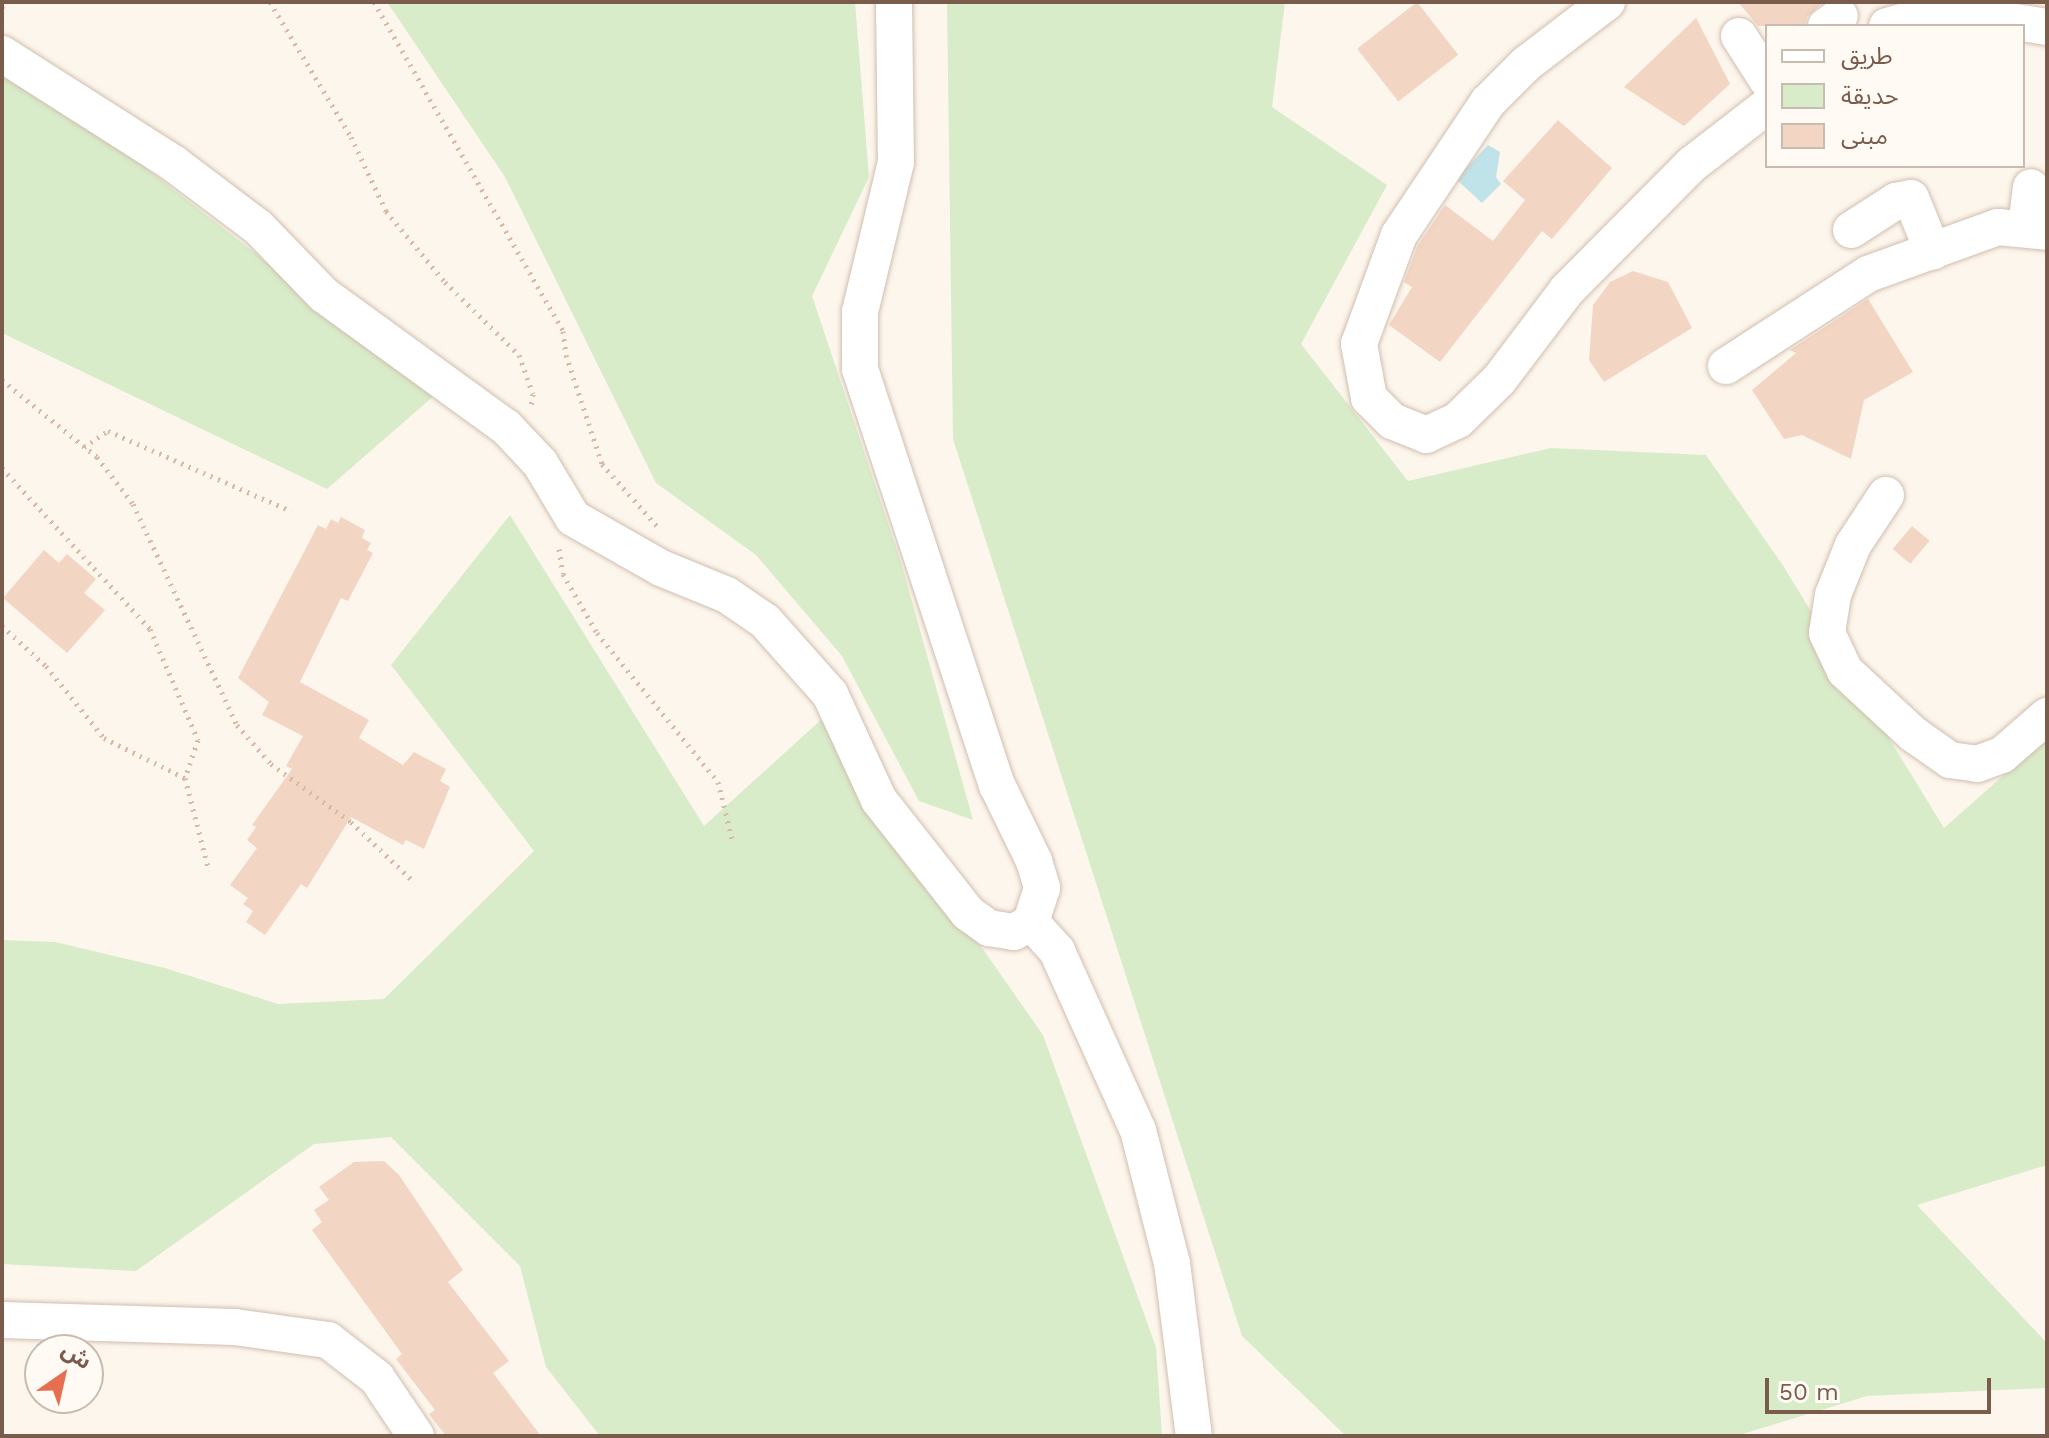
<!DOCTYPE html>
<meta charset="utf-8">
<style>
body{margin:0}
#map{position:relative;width:2049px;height:1438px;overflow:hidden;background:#fdf6ec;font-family:"Work Sans","Noto Sans Arabic",sans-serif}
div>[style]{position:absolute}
.green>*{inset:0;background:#d8ecc9}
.water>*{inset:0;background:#bfe3e8}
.building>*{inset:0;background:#f3d5c3;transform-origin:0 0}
.path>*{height:5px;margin-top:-2.5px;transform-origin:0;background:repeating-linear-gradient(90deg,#d9b8a5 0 2px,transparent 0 8px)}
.roads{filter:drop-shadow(0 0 2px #d1beb0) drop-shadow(0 0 2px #d1beb0)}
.minor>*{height:36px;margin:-18px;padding:0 18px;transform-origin:18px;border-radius:18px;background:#fff}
span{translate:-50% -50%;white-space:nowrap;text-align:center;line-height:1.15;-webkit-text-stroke:6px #fffaf3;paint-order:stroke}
.frame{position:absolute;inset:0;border:4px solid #7a5c4d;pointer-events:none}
.legend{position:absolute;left:1765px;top:24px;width:260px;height:144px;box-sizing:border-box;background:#fffaf3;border:2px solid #cabbb1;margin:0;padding:10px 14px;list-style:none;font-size:24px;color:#7a5c4d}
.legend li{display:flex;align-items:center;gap:16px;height:40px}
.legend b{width:40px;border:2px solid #cabbb1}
.north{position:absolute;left:24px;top:1334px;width:80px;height:80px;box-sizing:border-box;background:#fffaf3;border:2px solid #cabbb1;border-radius:50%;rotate:34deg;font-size:22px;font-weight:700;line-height:32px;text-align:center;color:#7a5c4d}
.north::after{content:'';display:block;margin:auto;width:28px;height:36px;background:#e76f51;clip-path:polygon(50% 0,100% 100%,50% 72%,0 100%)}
.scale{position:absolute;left:1765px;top:1378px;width:226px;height:36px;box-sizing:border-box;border:4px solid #7a5c4d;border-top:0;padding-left:10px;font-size:24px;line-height:28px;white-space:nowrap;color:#7a5c4d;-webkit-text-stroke:6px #fffaf3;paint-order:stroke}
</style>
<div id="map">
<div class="green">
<div style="clip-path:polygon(387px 2px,855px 2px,869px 177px,812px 296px,901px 562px,973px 820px,919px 801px,842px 656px,756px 555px,656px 483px,505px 177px)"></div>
<div style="clip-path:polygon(947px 2px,1285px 2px,1272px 107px,1387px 185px,1301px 344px,1408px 481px,1551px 448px,1706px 455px,1782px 564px,1944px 828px,2047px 737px,2047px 1165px,1917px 1205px,2047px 1343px,2047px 1388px,1867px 1396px,1736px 1436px,1346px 1436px,1242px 1336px,953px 439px)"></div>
<div style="clip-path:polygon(2px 56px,436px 394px,327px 489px,2px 333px)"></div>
<div style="clip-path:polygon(510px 515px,704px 826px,822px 719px,1043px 1035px,1156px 1347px,1162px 1436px,600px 1436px,546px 1367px,520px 1266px,391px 1137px,314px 1144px,136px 1271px,2px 1264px,2px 940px,55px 942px,165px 968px,278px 1004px,384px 999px,534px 851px,391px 665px)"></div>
</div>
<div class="water">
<div style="clip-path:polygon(1488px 145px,1500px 152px,1496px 177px,1501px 184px,1482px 203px,1456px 179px)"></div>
</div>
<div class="building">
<div style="left:1417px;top:2px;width:67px;height:76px;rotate:52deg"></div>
<div style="clip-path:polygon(1738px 2px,1823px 2px,1807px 17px,1805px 26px,1758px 26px)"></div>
<div style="clip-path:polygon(1696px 18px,1730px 84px,1684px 126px,1624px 87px)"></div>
<div style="clip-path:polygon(1558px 120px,1612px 168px,1552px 239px,1542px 231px,1440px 362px,1389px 325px,1412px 287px,1404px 282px,1418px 245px,1445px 205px,1493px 241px,1525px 200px,1503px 181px)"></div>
<div style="clip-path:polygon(1633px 271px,1668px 282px,1692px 328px,1604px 382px,1589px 360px,1593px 305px,1610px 282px)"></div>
<div style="clip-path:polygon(1868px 299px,1913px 372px,1864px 400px,1851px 459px,1802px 435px,1784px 439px,1752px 390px,1796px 353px,1790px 350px)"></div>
<div style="clip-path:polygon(341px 517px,365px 530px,362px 538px,371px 543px,367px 550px,373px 553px,348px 601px,341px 598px,300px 682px,369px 720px,359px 738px,403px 765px,414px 752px,446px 769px,440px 781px,450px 787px,424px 849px,406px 840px,403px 845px,351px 817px,307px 888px,301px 884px,265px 935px,246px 922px,253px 911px,243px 904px,248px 898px,230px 885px,257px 848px,247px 840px,256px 827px,252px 825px,292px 769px,286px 766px,303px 736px,262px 715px,269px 702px,238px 678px,318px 525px,326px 529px,331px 519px,338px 523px)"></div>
<div style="left:1912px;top:526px;width:23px;height:30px;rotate:40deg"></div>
<div style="clip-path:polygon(44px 550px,59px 563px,67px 554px,96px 579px,84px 593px,105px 610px,67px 653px,3px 598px)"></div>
<div style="clip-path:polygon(384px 1161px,399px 1175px,463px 1270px,448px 1282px,509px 1361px,493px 1373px,541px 1436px,446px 1436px,429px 1414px,435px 1410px,396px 1359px,402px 1354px,312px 1230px,322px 1222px,314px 1210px,329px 1200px,319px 1187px,354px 1162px)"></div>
</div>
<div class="path">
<div style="left:270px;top:2px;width:157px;rotate:59deg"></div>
<div style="left:351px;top:137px;width:82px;rotate:64.7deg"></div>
<div style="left:386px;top:211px;width:92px;rotate:50.3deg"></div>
<div style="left:445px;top:282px;width:104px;rotate:44.6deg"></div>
<div style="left:519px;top:355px;width:41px;rotate:70.3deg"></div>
<div style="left:533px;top:394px;width:13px;rotate:99deg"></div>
<div style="left:374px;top:2px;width:379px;rotate:60.1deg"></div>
<div style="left:563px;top:331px;width:24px;rotate:83deg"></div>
<div style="left:566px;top:355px;width:115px;rotate:71.7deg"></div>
<div style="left:602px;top:464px;width:84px;rotate:48.4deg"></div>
<div style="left:2px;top:8px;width:6px;rotate:-72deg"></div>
<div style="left:2px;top:380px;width:122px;rotate:39deg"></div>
<div style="left:97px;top:457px;width:59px;rotate:52.5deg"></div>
<div style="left:133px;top:504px;width:244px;rotate:64.8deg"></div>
<div style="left:237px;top:725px;width:52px;rotate:48.9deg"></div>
<div style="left:271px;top:764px;width:99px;rotate:35.9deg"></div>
<div style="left:351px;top:822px;width:84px;rotate:43.6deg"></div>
<div style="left:84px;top:447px;width:29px;rotate:-34deg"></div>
<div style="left:108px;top:431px;width:200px;rotate:23.6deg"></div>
<div style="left:2px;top:468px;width:219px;rotate:47.4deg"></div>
<div style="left:150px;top:629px;width:121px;rotate:66.6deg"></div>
<div style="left:198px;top:740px;width:40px;rotate:108.9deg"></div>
<div style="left:185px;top:778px;width:96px;rotate:75.5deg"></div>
<div style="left:559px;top:549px;width:25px;rotate:81deg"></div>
<div style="left:563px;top:574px;width:68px;rotate:60deg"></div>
<div style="left:597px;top:633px;width:192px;rotate:50.9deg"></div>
<div style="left:718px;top:782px;width:58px;rotate:76deg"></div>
<div style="left:2px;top:626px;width:59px;rotate:42.3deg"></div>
<div style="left:46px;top:666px;width:92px;rotate:51.1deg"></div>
<div style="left:104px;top:738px;width:90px;rotate:26.3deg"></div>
</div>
<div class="roads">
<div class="minor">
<div style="left:894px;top:2px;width:160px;rotate:89.3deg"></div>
<div style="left:896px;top:162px;width:154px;rotate:103.5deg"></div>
<div style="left:860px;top:312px;width:57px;rotate:90deg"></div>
<div style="left:860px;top:369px;width:438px;rotate:71.8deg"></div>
<div style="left:997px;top:785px;width:85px;rotate:64deg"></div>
<div style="left:1034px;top:861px;width:28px;rotate:73deg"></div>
<div style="left:1042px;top:888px;width:36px;rotate:108deg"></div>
<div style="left:1031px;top:922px;width:39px;rotate:48deg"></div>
<div style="left:1057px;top:951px;width:196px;rotate:65.7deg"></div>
<div style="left:1138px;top:1130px;width:137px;rotate:75.7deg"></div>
<div style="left:1172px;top:1263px;width:174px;rotate:82.8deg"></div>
<div style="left:1607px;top:2px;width:102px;rotate:142.6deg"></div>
<div style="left:1526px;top:64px;width:54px;rotate:135deg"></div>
<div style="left:1488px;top:102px;width:160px;rotate:123.8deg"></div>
<div style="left:1399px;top:235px;width:116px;rotate:110.2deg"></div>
<div style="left:1359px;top:344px;width:55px;rotate:79.5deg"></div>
<div style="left:1369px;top:398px;width:33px;rotate:45deg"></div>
<div style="left:1392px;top:421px;width:37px;rotate:22deg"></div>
<div style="left:1426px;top:435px;width:35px;rotate:-25deg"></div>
<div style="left:1458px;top:420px;width:57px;rotate:-44.3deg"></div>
<div style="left:1499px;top:380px;width:113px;rotate:-52.9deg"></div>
<div style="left:1567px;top:290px;width:176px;rotate:-45.2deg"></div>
<div style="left:1691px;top:165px;width:96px;rotate:-37.8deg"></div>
<div style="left:1826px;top:26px;width:17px;rotate:-36deg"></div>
<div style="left:1887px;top:26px;width:41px;rotate:-15.8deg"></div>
<div style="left:1926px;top:15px;width:41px;rotate:-1.4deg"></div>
<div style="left:1967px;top:14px;width:81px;rotate:9.2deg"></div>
<div style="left:1739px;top:36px;width:52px;rotate:57.5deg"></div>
<div style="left:2px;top:54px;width:203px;rotate:32.5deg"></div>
<div style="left:173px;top:163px;width:106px;rotate:37deg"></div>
<div style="left:258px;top:227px;width:95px;rotate:45.9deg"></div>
<div style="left:324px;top:295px;width:225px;rotate:36deg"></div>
<div style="left:506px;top:427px;width:50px;rotate:46.6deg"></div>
<div style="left:540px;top:463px;width:64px;rotate:59deg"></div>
<div style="left:573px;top:518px;width:101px;rotate:29.6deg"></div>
<div style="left:661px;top:568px;width:71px;rotate:22.2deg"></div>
<div style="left:727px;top:595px;width:46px;rotate:34.4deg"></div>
<div style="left:765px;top:621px;width:98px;rotate:48.3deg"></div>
<div style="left:830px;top:694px;width:117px;rotate:65.2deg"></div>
<div style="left:879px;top:800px;width:144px;rotate:51.8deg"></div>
<div style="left:968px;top:913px;width:26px;rotate:36deg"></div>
<div style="left:989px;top:928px;width:25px;rotate:9deg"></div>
<div style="left:1014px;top:932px;width:20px;rotate:-30deg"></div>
<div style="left:2026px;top:227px;width:40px;rotate:-82.9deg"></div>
<div style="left:1851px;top:230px;width:54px;rotate:-32.8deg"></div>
<div style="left:1896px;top:201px;width:15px;rotate:-11deg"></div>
<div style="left:1911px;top:198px;width:58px;rotate:67.8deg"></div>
<div style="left:1726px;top:366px;width:169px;rotate:-32.9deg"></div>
<div style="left:1868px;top:274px;width:138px;rotate:-19.9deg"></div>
<div style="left:1998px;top:227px;width:49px;rotate:5.8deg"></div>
<div style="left:1886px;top:495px;width:60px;rotate:123.4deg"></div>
<div style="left:1853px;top:545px;width:54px;rotate:111.8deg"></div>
<div style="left:1833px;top:595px;width:38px;rotate:99deg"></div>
<div style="left:1827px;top:633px;width:42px;rotate:64.7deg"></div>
<div style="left:1845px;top:671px;width:93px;rotate:42.8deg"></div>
<div style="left:1913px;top:734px;width:45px;rotate:35.1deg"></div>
<div style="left:1950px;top:760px;width:27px;rotate:8deg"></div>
<div style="left:1977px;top:764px;width:27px;rotate:-20deg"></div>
<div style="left:2002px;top:755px;width:60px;rotate:-40.9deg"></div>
<div style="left:2px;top:1320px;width:233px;rotate:1.7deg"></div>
<div style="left:235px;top:1327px;width:94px;rotate:8deg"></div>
<div style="left:328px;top:1340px;width:62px;rotate:37.8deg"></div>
<div style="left:377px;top:1378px;width:70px;rotate:56.1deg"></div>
</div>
</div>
<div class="frame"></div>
<ul class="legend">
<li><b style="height:10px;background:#fff"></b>طريق</li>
<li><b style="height:22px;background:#d8ecc9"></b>حديقة</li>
<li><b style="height:22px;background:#f3d5c3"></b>مبنى</li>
</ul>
<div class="north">ش</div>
<div class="scale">50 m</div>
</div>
